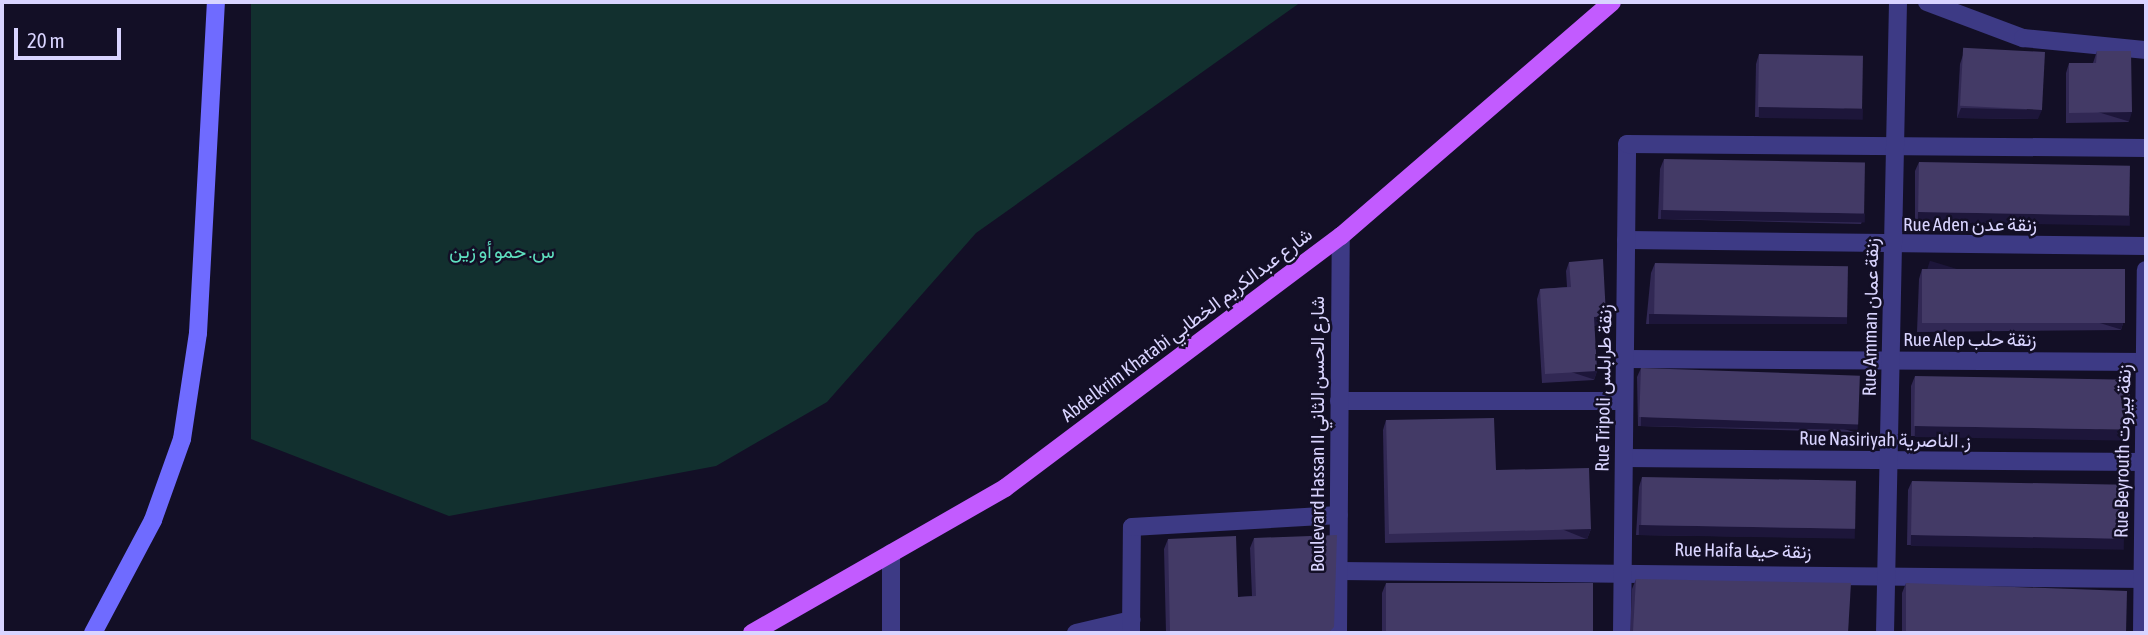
<!DOCTYPE html>
<meta charset="utf-8">
<style>
body{margin:0}
#map{position:relative;width:2148px;height:635px;overflow:hidden;background:#130f26;font-family:"Asap Condensed",Vazirmatn,sans-serif}
div>[style]{position:absolute}
.green>*{inset:0;background:#12302f}
.minor>*{height:18px;margin:-9px;padding:0 9px;transform-origin:9px;border-radius:9px;background:#3d3a85}
.secondary>*{height:18px;margin:-9px;padding:0 9px;transform-origin:9px;border-radius:9px;background:#6f6bff}
.primary>*{height:18px;margin:-9px;padding:0 9px;transform-origin:9px;border-radius:9px;background:#c25bff}
.wall>*{inset:0;background:#312854}
.shaded-wall>*{inset:0;background:#1d163a;transform-origin:0 0}
.building>*{inset:0;background:#433a66;transform-origin:0 0}
span{translate:-50% -50%;white-space:nowrap;text-align:center;line-height:1.15;-webkit-text-stroke:5px #130f26;paint-order:stroke}
.street-label{font-size:19px;color:#d9d4ff}
.park-label{font-size:19px;color:#5fe0c0}
.frame{position:absolute;inset:0;border:4px solid #d9d4ff;pointer-events:none}
.scale{position:absolute;left:14px;top:28px;width:107px;height:32px;box-sizing:border-box;border:4px solid #d9d4ff;border-top:0;padding-left:9px;font-size:21px;line-height:24px;white-space:nowrap;color:#d9d4ff;-webkit-text-stroke:5px #130f26;paint-order:stroke}
</style>
<div id="map">
<div class="green">
<div style="clip-path:polygon(251px 2px,1301px 2px,976px 233px,827px 402px,716px 466px,449px 516px,251px 439px)"></div>
</div>
<div class="minor">
<div style="left:1927px;top:2px;width:103px;rotate:20.6deg"></div>
<div style="left:2023px;top:38px;width:124px;rotate:5.6deg"></div>
<div style="left:1626px;top:240px;width:520px;rotate:0.66deg"></div>
<div style="left:1625px;top:359px;width:521px;rotate:0.33deg"></div>
<div style="left:1339px;top:401px;width:285px"></div>
<div style="left:1624px;top:458px;width:522px;rotate:0.44deg"></div>
<div style="left:1338px;top:571px;width:808px;rotate:0.57deg"></div>
<div style="left:891px;top:633px;width:80px;rotate:-90deg"></div>
<div style="left:1076px;top:633px;width:57px;rotate:-13.3deg"></div>
<div style="left:1131px;top:633px;width:106px;rotate:-89.5deg"></div>
<div style="left:1132px;top:527px;width:207px;rotate:-3.3deg"></div>
<div style="left:1338px;top:633px;width:397px;rotate:-89.6deg"></div>
<div style="left:1622px;top:633px;width:489px;rotate:-89.4deg"></div>
<div style="left:1627px;top:144px;width:519px;rotate:0.44deg"></div>
<div style="left:1885px;top:633px;width:631px;rotate:-88.82deg"></div>
<div style="left:2142px;top:633px;width:363px;rotate:-89.4deg"></div>
</div>
<div class="secondary">
<div style="left:93px;top:633px;width:128px;rotate:-62deg"></div>
<div style="left:153px;top:520px;width:86px;rotate:-70.3deg"></div>
<div style="left:182px;top:439px;width:107px;rotate:-81.4deg"></div>
<div style="left:198px;top:333px;width:331px;rotate:-86.9deg"></div>
</div>
<div class="primary">
<div style="left:752px;top:633px;width:292px;rotate:-29.8deg"></div>
<div style="left:1005px;top:488px;width:420px;rotate:-36.9deg"></div>
<div style="left:1341px;top:236px;width:358px;rotate:-40.8deg"></div>
</div>
<div class="wall">
<div style="clip-path:polygon(2097px 51px,2129px 122px,2066px 123px,2066px 73px,2069px 63px,2093px 63px)"></div>
<div style="clip-path:polygon(1759px 54px,1859px 118px,1755px 117px,1756px 64px)"></div>
<div style="clip-path:polygon(1963px 55px,2038px 119px,1957px 118px,1960px 64px)"></div>
<div style="clip-path:polygon(1664px 159px,1865px 214px,1861px 224px,1658px 219px,1660px 169px)"></div>
<div style="clip-path:polygon(1919px 162px,2126px 224px,1915px 222px,1915px 171px)"></div>
<div style="clip-path:polygon(1569px 262px,1606px 316px,1603px 326px,1594px 326px,1597px 371px,1594px 380px,1542px 383px,1537px 299px,1540px 289px,1567px 287px,1566px 271px)"></div>
<div style="clip-path:polygon(1655px 263px,1844px 324px,1646px 324px,1651px 273px)"></div>
<div style="clip-path:polygon(1922px 269px,2124px 320px,2121px 330px,1917px 332px,1919px 279px)"></div>
<div style="clip-path:polygon(1641px 368px,1854px 432px,1638px 426px,1637px 377px)"></div>
<div style="clip-path:polygon(1915px 376px,2127px 438px,1911px 436px,1911px 386px)"></div>
<div style="clip-path:polygon(1386px 420px,1496px 470px,1591px 529px,1587px 539px,1385px 543px,1383px 430px)"></div>
<div style="clip-path:polygon(1642px 477px,1855px 528px,1851px 538px,1636px 535px,1639px 487px)"></div>
<div style="clip-path:polygon(1912px 481px,2124px 537px,2121px 547px,1907px 545px,1908px 490px)"></div>
<div style="clip-path:polygon(1254px 538px,1332px 633px,1166px 633px,1164px 549px,1168px 539px,1238px 597px,1252px 596px,1250px 548px)"></div>
<div style="clip-path:polygon(1636px 579px,1848px 633px,1630px 633px,1632px 589px)"></div>
<div style="clip-path:polygon(1386px 583px,1593px 633px,1382px 633px,1382px 593px)"></div>
<div style="clip-path:polygon(1906px 583px,2126px 633px,1902px 633px,1902px 593px)"></div>
</div>
<div class="shaded-wall">
<div style="left:1759px;top:107px;width:104px;height:11px;rotate:1deg"></div>
<div style="clip-path:polygon(1961px 108px,2042px 110px,2038px 119px,1957px 118px)"></div>
<div style="left:2132px;top:112px;width:10px;height:63px;rotate:107deg"></div>
<div style="left:1661px;top:210px;width:204px;height:9px;rotate:1deg"></div>
<div style="left:1918px;top:212px;width:212px;height:10px;rotate:1deg"></div>
<div style="left:1649px;top:314px;width:198px;height:10px"></div>
<div style="clip-path:polygon(1606px 316px,1603px 326px,1590px 326px,1594px 317px)"></div>
<div style="left:2124px;top:320px;width:10px;height:203px;rotate:107deg"></div>
<div style="left:1597px;top:371px;width:9px;height:52px;rotate:108deg"></div>
<div style="left:1641px;top:417px;width:217px;height:9px;rotate:1deg"></div>
<div style="left:1915px;top:426px;width:215px;height:11px;rotate:1deg"></div>
<div style="left:1639px;top:525px;width:216px;height:10px;rotate:1deg"></div>
<div style="left:1591px;top:529px;width:11px;height:202px;rotate:112deg"></div>
<div style="left:1911px;top:535px;width:213px;height:11px;rotate:1deg"></div>
<div style="clip-path:polygon(1633px 631px,1739px 633px,1632px 633px)"></div>
</div>
<div class="building">
<div style="clip-path:polygon(2097px 51px,2131px 51px,2132px 112px,2069px 113px,2069px 63px,2096px 63px)"></div>
<div style="left:2045px;top:52px;width:58px;height:82px;rotate:93deg"></div>
<div style="left:1759px;top:54px;width:104px;height:53px;rotate:1deg"></div>
<div style="left:1664px;top:159px;width:201px;height:51px;rotate:1deg"></div>
<div style="left:1919px;top:162px;width:211px;height:50px;rotate:1deg"></div>
<div style="clip-path:polygon(1603px 259px,1606px 316px,1594px 317px,1597px 371px,1545px 374px,1540px 289px,1571px 287px,1569px 262px)"></div>
<div style="left:1655px;top:263px;width:193px;height:51px;rotate:1deg"></div>
<div style="left:1922px;top:269px;width:203px;height:54px"></div>
<div style="left:1641px;top:368px;width:219px;height:49px;rotate:2deg"></div>
<div style="left:1915px;top:376px;width:215px;height:50px;rotate:1deg"></div>
<div style="clip-path:polygon(1494px 418px,1496px 470px,1589px 468px,1591px 529px,1389px 534px,1386px 420px)"></div>
<div style="left:1642px;top:477px;width:214px;height:48px;rotate:1deg"></div>
<div style="left:1912px;top:481px;width:213px;height:54px;rotate:1deg"></div>
<div style="clip-path:polygon(1337px 535px,1334px 627px,1328px 633px,1170px 633px,1168px 539px,1236px 536px,1238px 597px,1256px 596px,1254px 538px)"></div>
<div style="clip-path:polygon(1636px 579px,1851px 583px,1848px 633px,1739px 633px,1633px 631px)"></div>
<div style="left:1386px;top:583px;width:207px;height:50px"></div>
<div style="clip-path:polygon(1906px 583px,2127px 591px,2126px 633px,1906px 633px)"></div>
</div>
<div class="street-label">
<span style="left:1970px;top:225px">Rue Aden زنقة عدن</span>
<span style="left:1871px;top:317px;rotate:-89deg">Rue Amman زنقة عمان</span>
<span style="left:1187px;top:325px;rotate:-37deg">Abdelkrim Khatabi شارع عبدالكريم الخطابي</span>
<span style="left:1970px;top:340px">Rue Alep زنقة حلب</span>
<span style="left:1604px;top:388px;rotate:-89deg">Rue Tripoli زنقة طرابلس</span>
<span style="left:1318px;top:434px;rotate:-90deg">Boulevard Hassan II شارع الحسن الثاني</span>
<span style="left:1885px;top:440px;rotate:1deg">Rue Nasiriyah ز. الناصرية</span>
<span style="left:2123px;top:451px;rotate:-89deg">Rue Beyrouth زنقة بيروت</span>
<span style="left:1743px;top:551px;rotate:1deg">Rue Haifa زنقة حيفا</span>
</div>
<div class="park-label">
<span style="left:502px;top:252px">س. حمو أو زين</span>
</div>
<div class="frame"></div>
<div class="scale">20 m</div>
</div>
